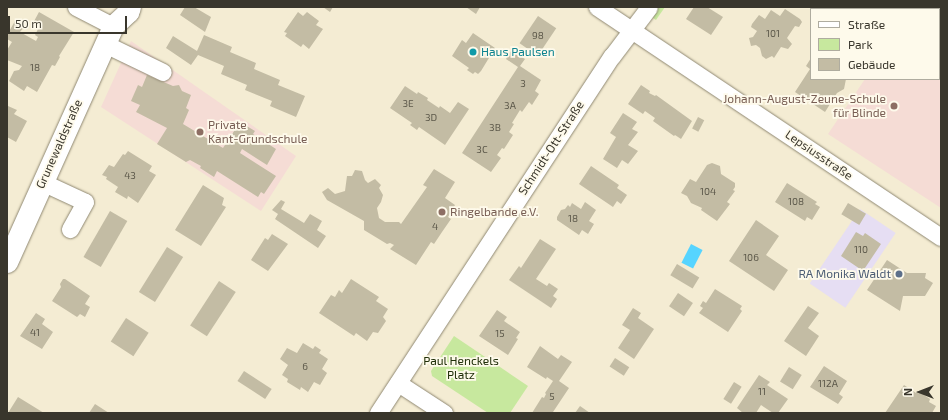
<!DOCTYPE html>
<meta charset="utf-8">
<style>
body{margin:0}
#map{position:relative;width:948px;height:420px;overflow:hidden;background:#f4ecd3;font-family:"Exo 2",sans-serif}
div>[style]{position:absolute}
.commercial>*{inset:0;background:#e6def3;transform-origin:0 0}
.education>*{inset:0;background:#f5dcd5}
.green>*{inset:0;background:#c7e89e}
.water>*{inset:0;background:#56d4ff;transform-origin:0 0}
.building>*{inset:0;background:#c3bca4;transform-origin:0 0}
.roads{filter:drop-shadow(0 0 1px #8f8872) drop-shadow(0 0 1px #8f8872)}
.minor>*{height:17px;margin:-8.5px;padding:0 8.5px;transform-origin:8.5px;border-radius:8.5px;background:#fff}
.major>*{height:21px;margin:-10.5px;padding:0 10.5px;transform-origin:10.5px;border-radius:10.5px;background:#fff}
.dots>*{width:11px;height:11px;translate:-50% -50%;box-sizing:border-box;border:2px solid #fefaeb;border-radius:50%}
span{translate:-50% -50%;white-space:nowrap;text-align:center;line-height:1.15;-webkit-text-stroke:3.5px #fefaeb;paint-order:stroke}
.number-label{font-size:10px;color:#5c584a}
.number-label span{-webkit-text-stroke-width:0}
.culture-label{font-size:12px;color:#0d838f}
.left{translate:0 -50%;text-align:left}
.education-label{font-size:12px;color:#785e54}
.right{translate:-100% -50%;text-align:right}
.street-label{font-size:12px;color:#39362c}
.service-label{font-size:12px;color:#4e5e75}
.park-label{font-size:12px;color:#202f09}
.frame{position:absolute;inset:0;border:8px solid #39362c;pointer-events:none}
.legend{position:absolute;left:810px;top:8px;width:130px;height:72px;box-sizing:border-box;background:#fefaeb;border:1px solid #afac9f;margin:0;padding:5px 7px;list-style:none;font-size:12px;color:#39362c}
.legend li{display:flex;align-items:center;gap:8px;height:20px}
.legend b{width:20px;border:1px solid #afac9f}
.north{position:absolute;left:900px;top:372px;width:40px;height:40px;-webkit-text-stroke:3px #fefaeb;paint-order:stroke;rotate:270deg;font-size:11px;font-weight:700;line-height:16px;text-align:center;color:#39362c}
.north::after{content:'';display:block;margin:auto;width:14px;height:18px;background:#39362c;clip-path:polygon(50% 0,100% 100%,50% 72%,0 100%)}
.scale{position:absolute;left:8px;top:16px;width:119px;height:18px;box-sizing:border-box;border:2px solid #39362c;border-top:0;padding-left:5px;font-size:12px;line-height:14px;white-space:nowrap;color:#39362c;-webkit-text-stroke:3px #fefaeb;paint-order:stroke}
</style>
<div id="map">
<div class="commercial">
<div style="left:860px;top:209px;width:43px;height:90px;rotate:34deg"></div>
</div>
<div class="education">
<div style="clip-path:polygon(913px 7px,941px 7px,941px 208px,828px 134px,865px 79px,939px 79px,939px 9px,911px 9px)"></div>
<div style="clip-path:polygon(131px 41px,296px 156px,261px 211px,101px 107px)"></div>
</div>
<div class="green">
<div style="clip-path:polygon(656px 7px,665px 7px,656px 20px,650px 16px)"></div>
<div style="clip-path:polygon(454px 336px,528px 386px,510px 413px,488px 413px,432px 376px,431px 371px)"></div>
</div>
<div class="water">
<div style="left:691px;top:244px;width:13px;height:21px;rotate:27deg"></div>
</div>
<div class="building">
<div style="clip-path:polygon(185px 7px,194px 7px,211px 17px,205px 32px,180px 15px)"></div>
<div style="clip-path:polygon(323px 7px,333px 7px,330px 12px)"></div>
<div style="clip-path:polygon(466px 7px,480px 7px,476px 14px)"></div>
<div style="clip-path:polygon(694px 7px,707px 7px,723px 17px,711px 35px,686px 19px)"></div>
<div style="clip-path:polygon(785px 9px,800px 19px,802px 22px,799px 27px,795px 26px,787px 38px,792px 44px,788px 49px,781px 47px,774px 58px,772px 56px,766px 59px,762px 56px,760px 48px,756px 45px,751px 46px,749px 38px,753px 37px,757px 31px,751px 27px,752px 24px,759px 15px,765px 19px,771px 10px,780px 16px)"></div>
<div style="clip-path:polygon(39px 12px,74px 32px,59px 56px,60px 57px,55px 66px,52px 65px,37px 92px,27px 86px,24px 91px,9px 81px,14px 71px,19px 70px,22px 66px,7px 60px,7px 50px,12px 42px,7px 39px,7px 35px,15px 21px,25px 26px,20px 32px,36px 41px,38px 37px,35px 35px,38px 29px,32px 25px)"></div>
<div style="clip-path:polygon(298px 12px,303px 16px,307px 12px,319px 21px,316px 25px,323px 29px,309px 49px,303px 44px,301px 47px,285px 36px,287px 33px,284px 32px)"></div>
<div style="left:538px;top:16px;width:22px;height:33px;rotate:34deg"></div>
<div style="clip-path:polygon(473px 33px,495px 48px,481px 71px,478px 74px,475px 72px,473px 74px,467px 70px,469px 68px,452px 56px,462px 40px,466px 43px)"></div>
<div style="clip-path:polygon(204px 35px,232px 47px,230px 52px,256px 63px,254px 69px,280px 80px,278px 85px,305px 96px,296px 117px,270px 106px,272px 101px,245px 90px,247px 85px,221px 74px,224px 66px,198px 55px,191px 65px,166px 48px,173px 36px,197px 51px)"></div>
<div style="clip-path:polygon(511px 51px,525px 59px,520px 66px,541px 80px,535px 91px,539px 94px,532px 105px,529px 102px,522px 112px,520px 110px,512px 123px,514px 124px,509px 132px,513px 135px,504px 149px,502px 148px,497px 155px,501px 158px,491px 172px,462px 153px,518px 67px,506px 59px)"></div>
<div style="clip-path:polygon(811px 58px,811px 79px,846px 79px,844px 89px,837px 93px,825px 112px,795px 92px,810px 69px,806px 66px)"></div>
<div style="clip-path:polygon(147px 75px,173px 86px,179px 85px,182px 91px,191px 95px,186px 108px,189px 110px,183px 124px,223px 148px,240px 122px,255px 131px,253px 134px,276px 149px,267px 165px,242px 149px,240px 153px,276px 176px,264px 194px,261px 192px,258px 197px,217px 171px,214px 177px,200px 168px,201px 166px,190px 160px,186px 162px,157px 144px,167px 128px,136px 112px,140px 105px,131px 101px,138px 85px,142px 87px)"></div>
<div style="clip-path:polygon(641px 85px,650px 91px,649px 93px,655px 96px,656px 95px,692px 121px,681px 139px,675px 135px,674px 136px,653px 121px,655px 118px,645px 111px,643px 114px,628px 104px)"></div>
<div style="clip-path:polygon(405px 86px,417px 94px,418px 92px,428px 98px,427px 100px,439px 108px,440px 106px,450px 113px,458px 102px,469px 109px,445px 145px,419px 127px,417px 130px,410px 125px,412px 123px,390px 108px)"></div>
<div style="clip-path:polygon(8px 106px,17px 110px,14px 114px,27px 121px,16px 142px,7px 137px)"></div>
<div style="clip-path:polygon(623px 113px,637px 122px,632px 129px,638px 132px,628px 145px,638px 151px,628px 164px,622px 160px,617px 168px,603px 159px,616px 137px,610px 133px)"></div>
<div style="left:698px;top:117px;width:7px;height:13px;rotate:27deg"></div>
<div style="clip-path:polygon(128px 151px,152px 166px,149px 171px,156px 175px,138px 203px,128px 196px,127px 199px,115px 192px,118px 187px,106px 179px,107px 177px,102px 175px,109px 165px,114px 167px,123px 154px,125px 155px)"></div>
<div style="clip-path:polygon(712px 163px,720px 166px,721px 174px,735px 183px,735px 187px,733px 190px,735px 191px,727px 202px,730px 204px,717px 221px,701px 210px,702px 208px,691px 203px,687px 196px,681px 193px,690px 179px,696px 182px,707px 165px)"></div>
<div style="clip-path:polygon(591px 166px,619px 185px,617px 188px,627px 195px,621px 204px,617px 201px,613px 207px,579px 184px)"></div>
<div style="clip-path:polygon(434px 169px,455px 182px,445px 198px,455px 205px,448px 217px,451px 219px,442px 232px,434px 244px,431px 242px,416px 265px,390px 249px,394px 245px,390px 243px,387px 244px,364px 230px,364px 221px,327px 200px,322px 192px,328px 188px,335px 194px,345px 191px,347px 176px,352px 176px,355px 170px,362px 171px,365px 180px,368px 183px,375px 179px,381px 185px,379px 188px,383px 195px,381px 202px,377px 208px,379px 218px,385px 222px,399px 222px,401px 224px,427px 187px,423px 185px)"></div>
<div style="clip-path:polygon(787px 183px,817px 202px,815px 204px,820px 207px,812px 220px,807px 217px,805px 221px,775px 202px)"></div>
<div style="clip-path:polygon(203px 185px,224px 198px,222px 205px,226px 207px,201px 246px,175px 230px)"></div>
<div style="clip-path:polygon(281px 200px,285px 202px,281px 209px,304px 223px,310px 214px,322px 221px,317px 230px,326px 236px,318px 248px,275px 219px,278px 214px,272px 210px)"></div>
<div style="clip-path:polygon(585px 202px,596px 210px,589px 221px,594px 224px,588px 234px,582px 230px,579px 235px,557px 220px,557px 217px,561px 210px,565px 209px,568px 205px,570px 207px,572px 203px,581px 209px)"></div>
<div style="left:848px;top:203px;width:21px;height:13px;rotate:31deg"></div>
<div style="left:110px;top:211px;width:20px;height:53px;rotate:30deg"></div>
<div style="clip-path:polygon(756px 220px,779px 236px,766px 255px,788px 270px,774px 291px,729px 261px)"></div>
<div style="clip-path:polygon(856px 232px,863px 236px,865px 233px,881px 244px,863px 271px,841px 256px)"></div>
<div style="clip-path:polygon(272px 234px,288px 244px,268px 271px,251px 260px,265px 238px,268px 240px)"></div>
<div style="clip-path:polygon(540px 239px,556px 249px,536px 279px,547px 286px,549px 283px,558px 289px,553px 296px,557px 299px,551px 308px,509px 280px,519px 266px,521px 268px)"></div>
<div style="left:167px;top:247px;width:19px;height:53px;rotate:32deg"></div>
<div style="clip-path:polygon(887px 260px,907px 273px,926px 273px,925px 278px,933px 283px,925px 296px,903px 296px,900px 311px,867px 290px)"></div>
<div style="left:677px;top:264px;width:26px;height:13px;rotate:31deg"></div>
<div style="clip-path:polygon(63px 279px,65px 279px,90px 296px,85px 304px,90px 307px,85px 317px,80px 314px,77px 317px,52px 301px,61px 287px,60px 284px)"></div>
<div style="clip-path:polygon(351px 279px,379px 297px,376px 301px,388px 309px,383px 317px,386px 321px,378px 333px,373px 332px,367px 341px,356px 333px,354px 336px,319px 313px,331px 295px,335px 297px,339px 290px,342px 293px)"></div>
<div style="left:219px;top:281px;width:20px;height:53px;rotate:33deg"></div>
<div style="clip-path:polygon(715px 289px,742px 306px,740px 309px,742px 311px,728px 332px,699px 313px,703px 308px,700px 306px,703px 301px,706px 303px)"></div>
<div style="left:678px;top:293px;width:18px;height:16px;rotate:34deg"></div>
<div style="clip-path:polygon(808px 306px,819px 313px,808px 328px,819px 336px,806px 356px,784px 341px)"></div>
<div style="clip-path:polygon(633px 308px,641px 313px,638px 318px,654px 329px,634px 359px,618px 348px,630px 330px,622px 325px)"></div>
<div style="clip-path:polygon(497px 310px,507px 317px,504px 321px,520px 332px,516px 338px,518px 339px,508px 355px,479px 336px)"></div>
<div style="clip-path:polygon(36px 313px,45px 319px,42px 324px,53px 332px,42px 349px,20px 336px)"></div>
<div style="left:126px;top:318px;width:27px;height:28px;rotate:33deg"></div>
<div style="clip-path:polygon(303px 343px,313px 349px,315px 346px,321px 350px,319px 353px,328px 359px,322px 369px,327px 373px,320px 385px,314px 382px,308px 392px,301px 387px,300px 390px,287px 382px,288px 379px,282px 375px,288px 365px,280px 359px,287px 348px,297px 353px)"></div>
<div style="clip-path:polygon(540px 346px,558px 359px,561px 355px,572px 362px,559px 381px,569px 388px,553px 412px,555px 413px,532px 413px,542px 397px,544px 398px,546px 394px,545px 393px,553px 381px,547px 377px,546px 379px,527px 367px)"></div>
<div style="left:615px;top:358px;width:17px;height:10px;rotate:33deg"></div>
<div style="clip-path:polygon(824px 366px,847px 381px,839px 394px,843px 397px,838px 404px,810px 387px)"></div>
<div style="left:789px;top:367px;width:15px;height:17px;rotate:32deg"></div>
<div style="left:244px;top:371px;width:33px;height:12px;rotate:33deg"></div>
<div style="clip-path:polygon(759px 375px,770px 382px,767px 385px,788px 399px,778px 413px,773px 413px,761px 405px,756px 413px,743px 413px,737px 408px)"></div>
<div style="left:734px;top:382px;width:9px;height:20px;rotate:32deg"></div>
<div style="clip-path:polygon(904px 385px,916px 393px,918px 391px,930px 399px,929px 402px,936px 406px,932px 413px,885px 413px)"></div>
<div style="clip-path:polygon(18px 397px,44px 413px,8px 413px)"></div>
<div style="clip-path:polygon(95px 404px,109px 413px,89px 413px)"></div>
<div style="clip-path:polygon(580px 406px,590px 413px,575px 413px)"></div>
</div>
<div class="roads">
<div class="minor">
<div style="left:76px;top:7px;width:42px;rotate:27.2deg"></div>
<div style="left:597px;top:7px;width:414px;rotate:33.8deg"></div>
<div style="left:105px;top:44px;width:64px;rotate:25.8deg"></div>
<div style="left:42px;top:182px;width:47px;rotate:24.9deg"></div>
<div style="left:85px;top:202px;width:31px;rotate:119deg"></div>
<div style="left:398px;top:383px;width:55px;rotate:33.1deg"></div>
<div style="left:378px;top:413px;width:427px;rotate:-56.8deg"></div>
<div style="left:612px;top:56px;width:61px;rotate:-52.9deg"></div>
</div>
<div class="major">
<div style="left:7px;top:262px;width:259px;rotate:-65.8deg"></div>
<div style="left:113px;top:26px;width:21px;rotate:-43deg"></div>
<div style="left:128px;top:12px;width:5px;rotate:-68deg"></div>
</div>
</div>
<div class="dots">
<div style="left:473px;top:52px;background:#0f9aa8"></div>
<div style="left:894px;top:106px;background:#8d6e63"></div>
<div style="left:200px;top:132px;background:#8d6e63"></div>
<div style="left:442px;top:212px;background:#8d6e63"></div>
<div style="left:899px;top:274px;background:#5c6f8a"></div>
</div>
<div class="number-label">
<span style="left:773px;top:34px">101</span>
<span style="left:538px;top:36px">98</span>
<span style="left:35px;top:68px">18</span>
<span style="left:523px;top:84px">3</span>
<span style="left:408px;top:104px">3E</span>
<span style="left:510px;top:106px">3A</span>
<span style="left:431px;top:118px">3D</span>
<span style="left:495px;top:128px">3B</span>
<span style="left:482px;top:150px">3C</span>
<span style="left:130px;top:176px">43</span>
<span style="left:708px;top:192px">104</span>
<span style="left:796px;top:202px">108</span>
<span style="left:573px;top:219px">18</span>
<span style="left:435px;top:227px">4</span>
<span style="left:861px;top:250px">110</span>
<span style="left:751px;top:258px">106</span>
<span style="left:35px;top:333px">41</span>
<span style="left:500px;top:334px">15</span>
<span style="left:305px;top:367px">6</span>
<span style="left:828px;top:384px">112A</span>
<span style="left:762px;top:392px">11</span>
<span style="left:552px;top:397px">5</span>
</div>
<div class="culture-label">
<span class="left" style="left:481px;top:52px">Haus Paulsen</span>
</div>
<div class="education-label">
<span class="right" style="left:886px;top:106px">Johann-August-Zeune-Schule<br>für Blinde</span>
<span class="left" style="left:208px;top:132px">Private<br>Kant-Grundschule</span>
<span class="left" style="left:450px;top:212px">Ringelbande e.V.</span>
</div>
<div class="street-label">
<span style="left:59px;top:144px;rotate:-66deg">Grunewaldstraße</span>
<span style="left:551px;top:148px;rotate:-57deg">Schmidt-Ott-Straße</span>
<span style="left:819px;top:155px;rotate:34deg">Lepsiusstraße</span>
</div>
<div class="service-label">
<span class="right" style="left:891px;top:274px">RA Monika Waldt</span>
</div>
<div class="park-label">
<span style="left:461px;top:368px">Paul Henckels<br>Platz</span>
</div>
<div class="frame"></div>
<ul class="legend">
<li><b style="height:5px;background:#fff"></b>Straße</li>
<li><b style="height:11px;background:#c7e89e"></b>Park</li>
<li><b style="height:11px;background:#c3bca4"></b>Gebäude</li>
</ul>
<div class="north">N</div>
<div class="scale">50 m</div>
</div>
